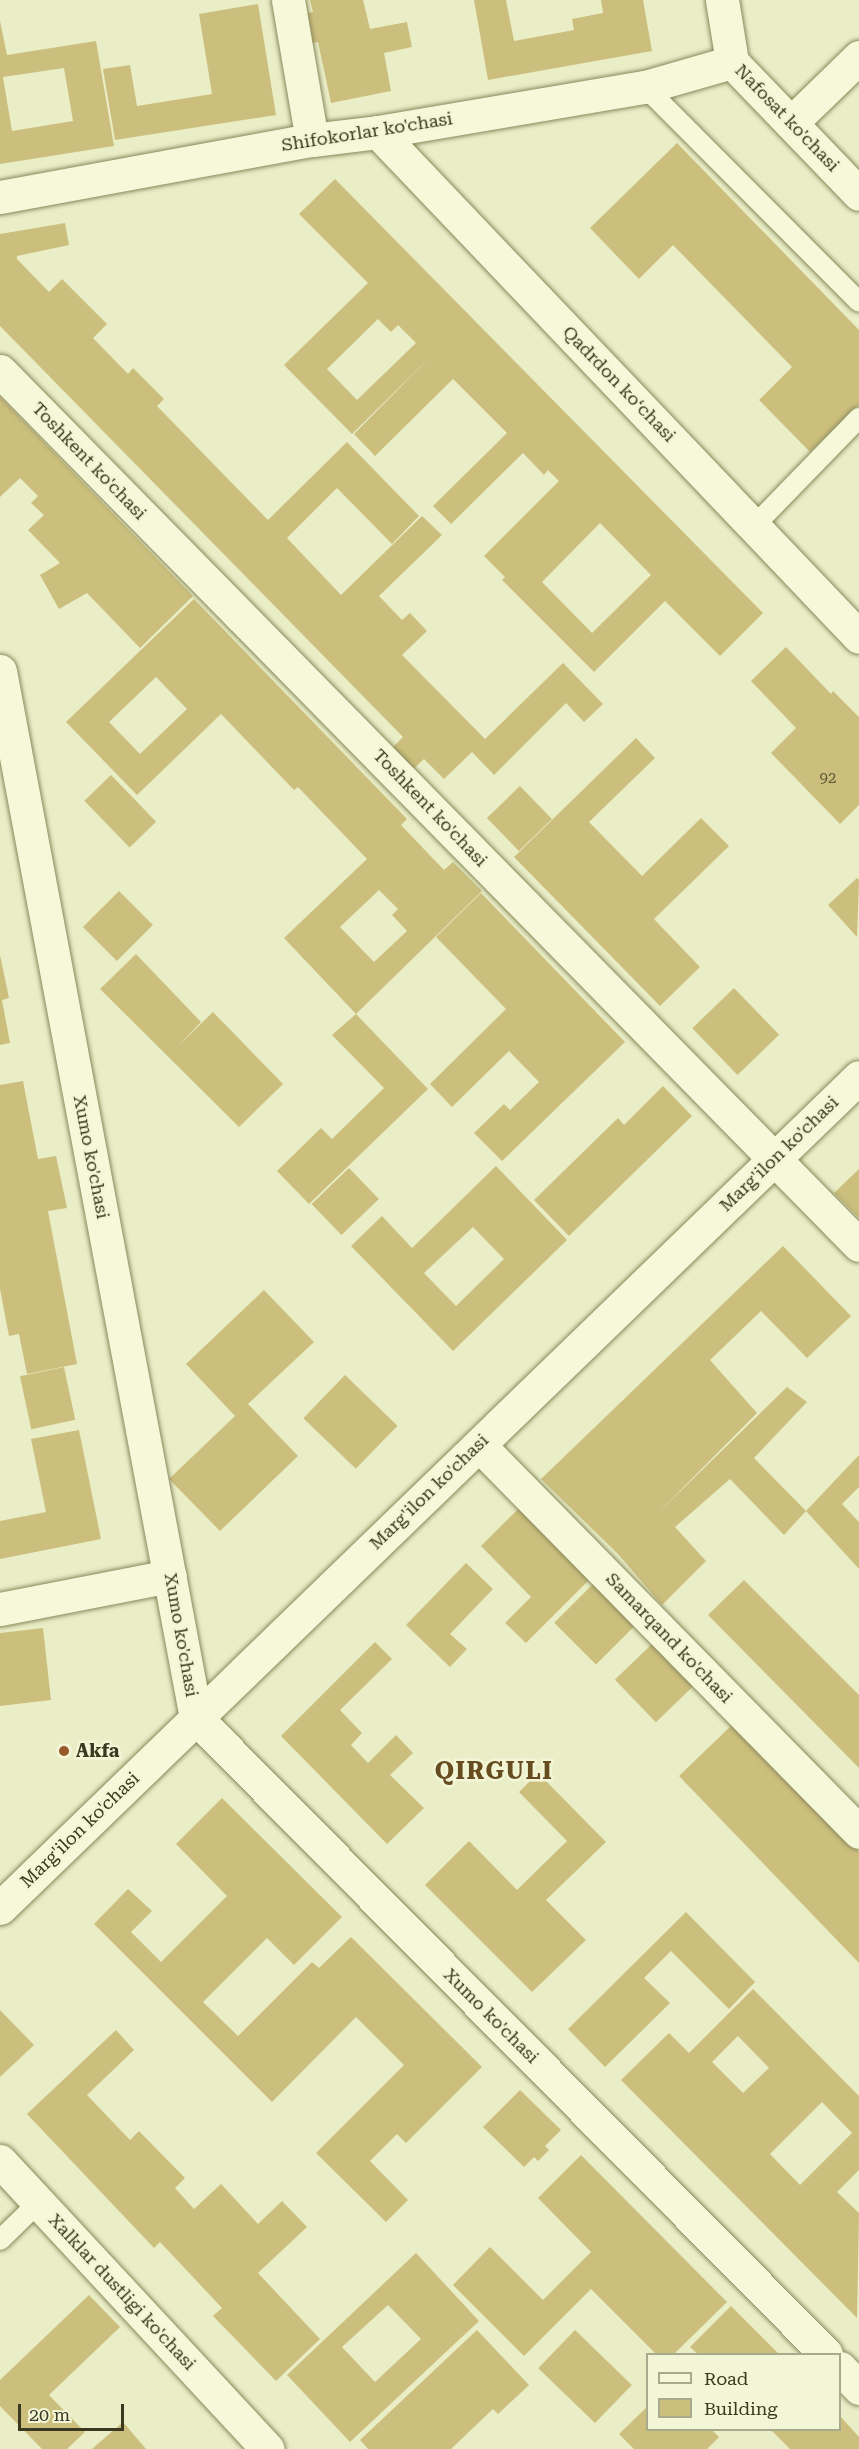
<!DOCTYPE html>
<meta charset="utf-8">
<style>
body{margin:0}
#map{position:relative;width:859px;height:2449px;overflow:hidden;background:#e9eec7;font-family:"Roboto Serif",serif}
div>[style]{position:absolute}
.building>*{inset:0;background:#ccbf7d;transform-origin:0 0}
.roads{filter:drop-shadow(0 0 2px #8a885c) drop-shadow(0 0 2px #8a885c)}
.service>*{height:20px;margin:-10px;padding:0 10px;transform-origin:10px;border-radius:10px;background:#f5f9da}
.minor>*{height:33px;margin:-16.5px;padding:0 16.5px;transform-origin:16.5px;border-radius:16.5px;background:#f5f9da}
.tertiary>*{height:33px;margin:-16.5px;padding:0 16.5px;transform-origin:16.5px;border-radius:16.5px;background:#f5f9da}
.dots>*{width:16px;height:16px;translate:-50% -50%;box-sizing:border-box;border:3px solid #f2f6d6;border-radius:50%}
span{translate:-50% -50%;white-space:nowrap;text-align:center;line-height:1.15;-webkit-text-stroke:5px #f2f6d6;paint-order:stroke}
.number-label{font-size:15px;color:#5e5a37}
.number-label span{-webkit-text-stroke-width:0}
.street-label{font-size:18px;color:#3a3820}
.poi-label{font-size:18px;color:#3a3820;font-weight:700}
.left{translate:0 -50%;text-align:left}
.district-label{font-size:24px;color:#674c1f;font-weight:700;letter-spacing:1.5px}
.legend{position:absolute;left:646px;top:2353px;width:195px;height:78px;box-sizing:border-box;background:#f2f6d6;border:2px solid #a8aa8d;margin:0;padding:8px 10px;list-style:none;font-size:18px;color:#3a3820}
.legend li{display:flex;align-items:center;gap:12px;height:30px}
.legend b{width:30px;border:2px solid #a8aa8d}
.scale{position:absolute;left:18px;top:2404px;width:106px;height:27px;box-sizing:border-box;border:3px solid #3a3820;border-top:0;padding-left:8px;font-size:18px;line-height:21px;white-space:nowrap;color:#3a3820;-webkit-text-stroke:4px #f2f6d6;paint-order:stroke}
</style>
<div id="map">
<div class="building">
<div style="clip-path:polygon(310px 0,363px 0,370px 29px,407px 22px,412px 47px,384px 53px,391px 91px,331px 103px,318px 42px,308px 44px,302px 14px,313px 12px)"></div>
<div style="clip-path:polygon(474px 0,506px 0,514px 41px,574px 30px,572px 19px,603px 13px,601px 0,643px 0,652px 51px,488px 80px)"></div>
<div style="clip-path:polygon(258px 4px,276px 115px,115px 140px,103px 69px,130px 65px,137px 106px,212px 94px,199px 14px)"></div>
<div style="clip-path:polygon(evenodd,0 21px,7px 55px,96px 41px,114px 146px,0 164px,0 21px,64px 68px,73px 121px,12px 131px,3px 77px,64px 68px)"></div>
<div style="clip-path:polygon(677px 143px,859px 330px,859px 405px,810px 452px,759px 400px,792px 367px,673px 245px,639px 279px,590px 228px)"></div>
<div style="clip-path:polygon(evenodd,335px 179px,763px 613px,720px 656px,665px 601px,594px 672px,502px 580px,505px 577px,484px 556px,559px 481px,548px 470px,544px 475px,523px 453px,451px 524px,433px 506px,507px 433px,453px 379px,375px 456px,354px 434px,430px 357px,352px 434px,284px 365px,368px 283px,299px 214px,335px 179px,378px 319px,391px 332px,398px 325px,416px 343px,357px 400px,327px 369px,378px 319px,335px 179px,600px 523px,651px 575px,592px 633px,542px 582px,600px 523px)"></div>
<div style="clip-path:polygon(65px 223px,69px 245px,17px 256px,17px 259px,49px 292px,62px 279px,107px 324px,93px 338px,128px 374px,133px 368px,164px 399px,157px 406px,268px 520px,347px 442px,419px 516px,392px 544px,337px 488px,287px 538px,341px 595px,422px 516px,442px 535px,379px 596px,402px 620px,410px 613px,427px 631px,402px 655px,485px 739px,563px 663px,603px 704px,584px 722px,566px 703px,494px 775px,472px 752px,444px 779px,424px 759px,411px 771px,390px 750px,403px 737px,0 326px,0 234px)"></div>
<div style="clip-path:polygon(0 397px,193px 596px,140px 648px,87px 593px,59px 609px,40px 575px,60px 563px,28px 530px,44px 515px,31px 503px,38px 496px,20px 478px,0 497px)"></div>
<div style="clip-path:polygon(evenodd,194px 599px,407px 819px,401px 825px,444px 870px,453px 862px,482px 891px,356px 1014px,284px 938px,367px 859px,298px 787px,294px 790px,221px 714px,137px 795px,66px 722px,194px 599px,156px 677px,187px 709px,140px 754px,109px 722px,156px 677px,194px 599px,379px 890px,398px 909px,392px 915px,407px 931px,374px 962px,340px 927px,379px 890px)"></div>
<div style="clip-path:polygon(786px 647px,831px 694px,833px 691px,859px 717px,859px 805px,840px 824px,771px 753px,796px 728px,751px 681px)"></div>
<div style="clip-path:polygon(636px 738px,655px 758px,589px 822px,642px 876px,701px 818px,729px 846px,654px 919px,700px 967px,660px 1006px,514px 857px)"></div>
<div style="left:111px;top:775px;width:65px;height:37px;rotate:46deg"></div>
<div style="left:520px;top:786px;width:46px;height:46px;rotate:46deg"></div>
<div style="clip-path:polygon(857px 878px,859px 880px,857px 937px,828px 905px)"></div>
<div style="left:119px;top:891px;width:48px;height:51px;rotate:45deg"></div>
<div style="clip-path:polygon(481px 893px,625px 1042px,502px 1161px,474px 1133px,504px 1104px,510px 1110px,539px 1082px,509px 1051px,452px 1107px,430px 1084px,506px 1009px,436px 937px)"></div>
<div style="clip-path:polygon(136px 954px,201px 1022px,177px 1047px,213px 1012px,283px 1084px,239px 1127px,100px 989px)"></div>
<div style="clip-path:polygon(0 955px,9px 998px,2px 1000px,10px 1043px,0 1045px)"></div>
<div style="left:734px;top:988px;width:65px;height:58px;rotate:46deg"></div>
<div style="clip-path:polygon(356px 1014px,428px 1089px,309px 1204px,277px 1171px,321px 1128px,332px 1139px,384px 1088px,332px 1035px)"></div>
<div style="clip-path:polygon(23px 1081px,38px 1159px,56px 1156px,67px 1208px,48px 1211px,77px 1364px,27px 1374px,19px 1334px,9px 1336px,0 1289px,0 1085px)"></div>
<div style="clip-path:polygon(663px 1086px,692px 1116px,569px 1236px,534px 1200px,618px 1118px,624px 1125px)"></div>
<div style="clip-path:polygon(evenodd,496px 1166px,567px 1240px,453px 1351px,351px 1246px,382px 1216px,412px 1248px,496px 1166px,473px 1227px,504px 1259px,456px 1306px,424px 1273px,473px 1227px)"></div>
<div style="left:349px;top:1168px;width:43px;height:52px;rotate:46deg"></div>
<div style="clip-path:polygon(859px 1169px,859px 1218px,834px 1193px)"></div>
<div style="clip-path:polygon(783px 1246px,851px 1316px,807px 1358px,761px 1311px,710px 1360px,757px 1413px,657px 1514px,787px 1387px,807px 1402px,754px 1458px,806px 1511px,859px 1455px,859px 1487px,842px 1504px,859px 1522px,859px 1569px,806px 1511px,784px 1535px,730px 1479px,675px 1527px,706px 1561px,662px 1605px,618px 1554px,541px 1479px)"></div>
<div style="clip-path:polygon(264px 1290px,314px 1342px,248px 1404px,298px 1456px,220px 1531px,169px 1479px,235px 1416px,186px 1364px)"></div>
<div style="left:64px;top:1367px;width:54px;height:45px;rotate:78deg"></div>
<div style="left:345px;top:1375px;width:73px;height:60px;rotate:44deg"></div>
<div style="clip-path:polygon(79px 1430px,101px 1539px,0 1559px,0 1521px,46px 1512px,31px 1439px)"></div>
<div style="clip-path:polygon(519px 1508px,590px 1579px,526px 1643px,505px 1623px,531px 1597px,481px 1546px)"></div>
<div style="clip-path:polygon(466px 1563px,493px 1589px,450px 1634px,467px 1649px,450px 1667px,406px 1625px)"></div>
<div style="clip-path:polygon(744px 1580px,859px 1695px,859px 1768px,708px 1615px)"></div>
<div style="left:596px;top:1581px;width:59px;height:59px;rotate:45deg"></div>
<div style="clip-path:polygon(43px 1628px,51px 1700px,0 1706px,0 1633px)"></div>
<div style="clip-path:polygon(375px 1642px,392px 1659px,340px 1710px,362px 1733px,351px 1745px,368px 1763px,396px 1735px,413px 1753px,390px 1775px,424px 1808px,387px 1844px,281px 1736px)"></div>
<div style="left:653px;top:1643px;width:59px;height:53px;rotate:46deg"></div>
<div style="clip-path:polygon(735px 1722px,859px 1852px,859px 1963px,679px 1776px)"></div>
<div style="clip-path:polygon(538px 1773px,606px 1842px,546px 1900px,586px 1940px,532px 1992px,425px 1885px,469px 1841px,517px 1890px,567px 1841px,519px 1792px)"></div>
<div style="clip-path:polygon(222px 1798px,342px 1917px,294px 1965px,267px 1938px,203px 2002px,238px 2036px,312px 1962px,319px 1968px,351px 1937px,482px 2067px,406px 2143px,397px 2134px,370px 2161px,408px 2200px,386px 2222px,316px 2153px,404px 2065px,356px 2017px,272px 2102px,94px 1924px,128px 1889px,152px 1911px,131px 1932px,161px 1962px,227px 1896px,176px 1844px)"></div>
<div style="clip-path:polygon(686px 1912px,755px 1982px,729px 2009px,671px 1951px,644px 1978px,670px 2003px,605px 2067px,568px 2029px)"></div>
<div style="clip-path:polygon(evenodd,753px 1989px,859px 2096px,859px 2170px,837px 2192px,859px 2213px,857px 2318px,621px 2080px,669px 2033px,689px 2053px,753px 1989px,738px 2036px,769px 2068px,743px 2093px,712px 2062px,738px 2036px,753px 1989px,822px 2102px,852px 2133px,800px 2185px,770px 2154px,822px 2102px)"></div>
<div style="clip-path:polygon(0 2010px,34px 2045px,0 2077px)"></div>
<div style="clip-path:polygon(116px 2030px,134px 2050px,87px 2095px,130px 2140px,139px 2131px,185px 2178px,175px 2188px,194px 2209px,221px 2184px,258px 2224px,282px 2201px,307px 2227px,258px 2273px,320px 2339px,276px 2381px,213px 2316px,222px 2308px,160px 2242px,154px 2248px,27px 2114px)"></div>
<div style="clip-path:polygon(520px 2090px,561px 2130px,545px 2146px,549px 2150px,538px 2161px,534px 2157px,524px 2167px,483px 2127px)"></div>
<div style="clip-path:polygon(581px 2155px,727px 2302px,674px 2354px,656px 2354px,591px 2289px,524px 2356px,453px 2285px,490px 2247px,543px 2300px,591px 2252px,538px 2198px)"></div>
<div style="clip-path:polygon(evenodd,416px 2253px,479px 2321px,350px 2442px,287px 2375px,416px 2253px,388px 2305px,421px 2339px,375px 2382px,342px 2347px,388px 2305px)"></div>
<div style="clip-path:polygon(89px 2295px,120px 2327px,49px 2395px,85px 2432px,67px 2449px,42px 2449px,0 2406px,0 2380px)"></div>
<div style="clip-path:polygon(731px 2306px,779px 2354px,698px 2354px,690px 2347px)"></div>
<div style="clip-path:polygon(477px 2330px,529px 2385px,498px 2414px,493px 2409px,451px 2449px,368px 2449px,360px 2440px)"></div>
<div style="left:575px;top:2330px;width:79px;height:53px;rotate:44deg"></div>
<div style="clip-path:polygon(648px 2406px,648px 2430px,712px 2430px,719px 2437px,707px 2449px,634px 2449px,619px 2434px)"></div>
<div style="clip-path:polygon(840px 2416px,859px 2437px,859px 2449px,790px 2449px,771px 2430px,840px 2430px)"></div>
<div style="clip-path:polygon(123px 2422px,146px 2449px,92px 2449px)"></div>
</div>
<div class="roads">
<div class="service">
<div style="left:645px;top:87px;width:303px;rotate:45.1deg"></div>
<div style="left:754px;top:526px;width:151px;rotate:-45.8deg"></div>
<div style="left:0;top:2240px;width:54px;rotate:-44.3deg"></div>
</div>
<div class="minor">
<div style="left:288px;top:0;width:142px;rotate:80.3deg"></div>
<div style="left:722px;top:0;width:63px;rotate:80.8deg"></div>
<div style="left:732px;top:62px;width:183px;rotate:46.1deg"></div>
<div style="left:791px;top:123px;width:95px;rotate:-44.1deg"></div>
<div style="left:378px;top:132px;width:697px;rotate:46.39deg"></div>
<div style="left:0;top:197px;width:317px;rotate:-10.4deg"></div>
<div style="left:312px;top:140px;width:66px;rotate:-6.9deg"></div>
<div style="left:378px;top:132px;width:271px;rotate:-9.6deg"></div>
<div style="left:645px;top:87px;width:91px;rotate:-16deg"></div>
<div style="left:0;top:371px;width:1225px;rotate:45.5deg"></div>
<div style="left:0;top:671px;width:1065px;rotate:79.4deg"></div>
<div style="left:196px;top:1718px;width:895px;rotate:45.27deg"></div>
<div style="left:479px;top:1445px;width:542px;rotate:45.52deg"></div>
<div style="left:0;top:1609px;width:173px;rotate:-11deg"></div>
<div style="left:0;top:2161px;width:393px;rotate:47.1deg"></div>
<div style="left:840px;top:2368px;width:28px;rotate:46deg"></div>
</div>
<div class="tertiary">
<div style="left:0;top:1908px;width:1195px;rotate:-44.05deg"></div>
</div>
</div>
<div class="dots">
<div style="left:64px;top:1751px;background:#98592d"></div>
</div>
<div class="number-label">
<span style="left:828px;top:779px">92</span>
</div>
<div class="street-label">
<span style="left:787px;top:118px;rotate:46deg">Nafosat ko'chasi</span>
<span style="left:367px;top:132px;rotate:-9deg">Shifokorlar ko'chasi</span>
<span style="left:619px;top:384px;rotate:46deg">Qadrdon koʻchasi</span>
<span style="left:89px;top:461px;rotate:46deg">Toshkent ko'chasi</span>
<span style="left:430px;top:808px;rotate:46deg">Toshkent ko'chasi</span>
<span style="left:779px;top:1154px;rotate:-44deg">Marg'ilon ko'chasi</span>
<span style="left:91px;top:1157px;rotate:79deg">Xumo ko'chasi</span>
<span style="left:429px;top:1492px;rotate:-44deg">Marg'ilon ko'chasi</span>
<span style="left:181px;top:1635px;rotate:80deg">Xumo ko'chasi</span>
<span style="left:669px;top:1638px;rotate:46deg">Samarqand ko'chasi</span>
<span style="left:80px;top:1830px;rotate:-44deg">Marg'ilon ko'chasi</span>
<span style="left:491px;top:2016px;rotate:45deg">Xumo ko'chasi</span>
<span style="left:122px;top:2292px;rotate:47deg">Xalklar dustligi ko'chasi</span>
</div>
<div class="poi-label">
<span class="left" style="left:76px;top:1751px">Akfa</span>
</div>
<div class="district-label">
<span style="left:494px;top:1772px">QIRGULI</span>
</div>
<ul class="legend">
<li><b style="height:8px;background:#f5f9da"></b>Road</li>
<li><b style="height:16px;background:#ccbf7d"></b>Building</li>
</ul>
<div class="scale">20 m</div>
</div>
